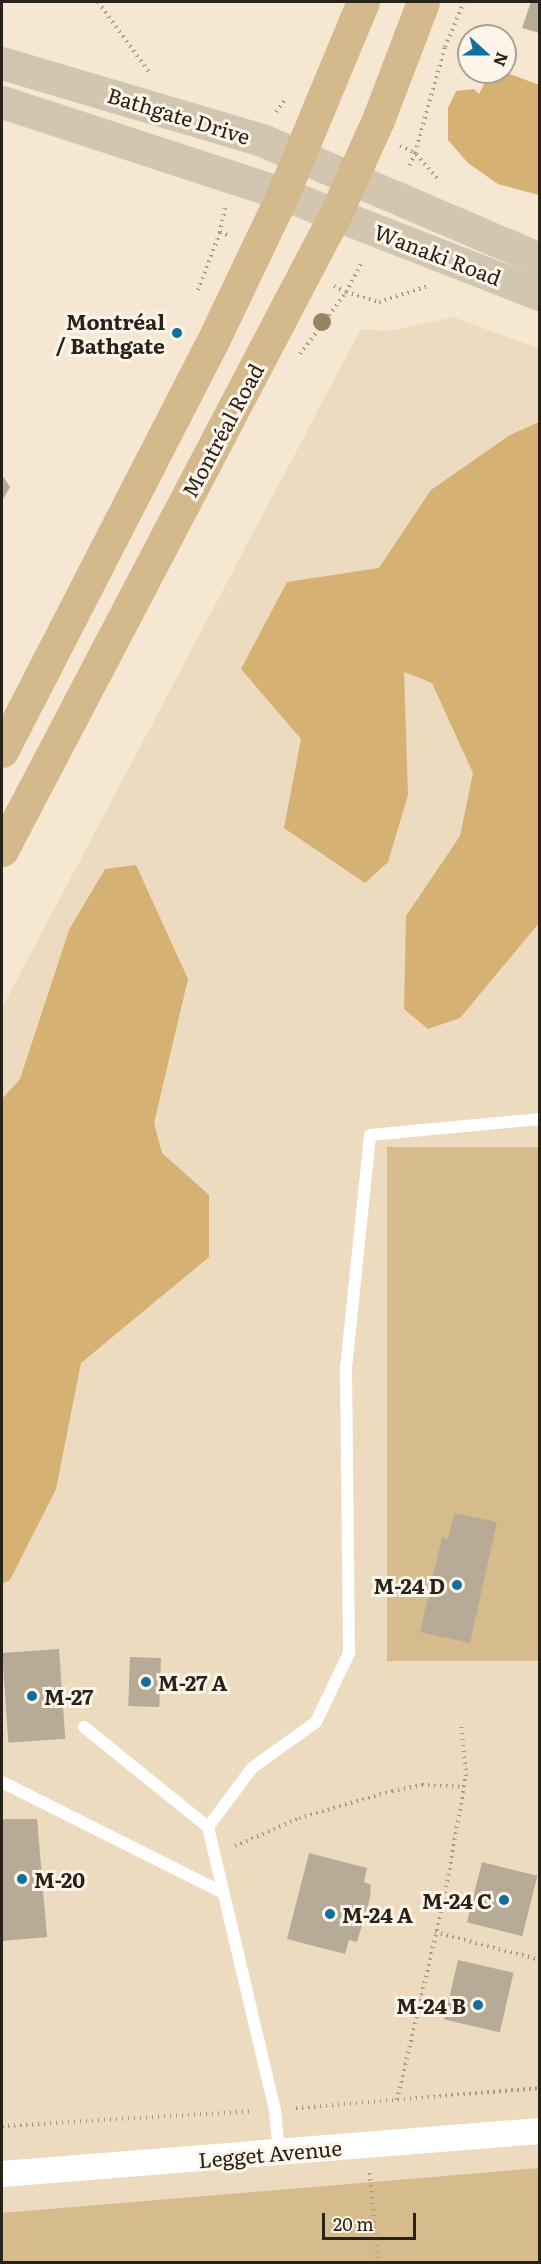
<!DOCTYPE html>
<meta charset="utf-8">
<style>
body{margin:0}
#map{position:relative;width:541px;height:2264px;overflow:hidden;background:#f5e7d2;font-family:Literata,serif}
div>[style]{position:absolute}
.built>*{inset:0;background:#ecdbbf}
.green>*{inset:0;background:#d6bb8d;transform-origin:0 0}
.forest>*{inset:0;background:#d5b174}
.building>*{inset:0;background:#b7aa96;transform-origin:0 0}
.path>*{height:4px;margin-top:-2px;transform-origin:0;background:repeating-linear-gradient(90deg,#a59a8b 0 1.5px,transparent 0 6px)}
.lane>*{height:12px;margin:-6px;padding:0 6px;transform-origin:6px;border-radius:6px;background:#fff}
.street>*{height:26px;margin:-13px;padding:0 13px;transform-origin:13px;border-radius:13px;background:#fff}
.secondary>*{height:33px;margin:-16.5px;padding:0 16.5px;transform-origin:16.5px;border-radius:16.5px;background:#d2c6b1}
.primary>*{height:33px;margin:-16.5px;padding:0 16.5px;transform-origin:16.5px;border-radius:16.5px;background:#d3b98c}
.trees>*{width:18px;height:18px;margin:-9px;border-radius:50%;background:#98845e}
.dots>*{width:16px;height:16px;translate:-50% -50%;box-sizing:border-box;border:3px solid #fdf5e9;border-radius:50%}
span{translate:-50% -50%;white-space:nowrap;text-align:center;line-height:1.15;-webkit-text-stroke:6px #fdf5e9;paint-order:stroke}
.street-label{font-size:21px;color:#27221a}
.poi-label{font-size:21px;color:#27221a;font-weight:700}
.right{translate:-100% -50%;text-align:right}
.left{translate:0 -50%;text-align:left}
.frame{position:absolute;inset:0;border:3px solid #27221a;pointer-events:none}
.north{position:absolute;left:457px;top:24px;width:60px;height:60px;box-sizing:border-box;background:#fdf5e9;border:2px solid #a7a196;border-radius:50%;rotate:111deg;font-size:16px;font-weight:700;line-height:24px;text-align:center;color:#27221a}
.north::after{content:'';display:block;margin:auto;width:21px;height:27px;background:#0f6f9d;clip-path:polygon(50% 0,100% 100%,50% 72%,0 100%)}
.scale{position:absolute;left:322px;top:2213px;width:94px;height:27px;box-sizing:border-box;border:3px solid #27221a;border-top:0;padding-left:8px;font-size:18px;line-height:21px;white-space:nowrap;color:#27221a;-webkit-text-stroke:4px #fdf5e9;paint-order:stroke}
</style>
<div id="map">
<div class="built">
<div style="clip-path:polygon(453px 317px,540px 349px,539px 2262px,2px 2262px,2px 1008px,361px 329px,390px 331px)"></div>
</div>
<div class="green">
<div style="left:539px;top:1147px;width:514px;height:152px;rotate:90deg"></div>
<div style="clip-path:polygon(539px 2168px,539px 2262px,2px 2262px,2px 2213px)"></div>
</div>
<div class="forest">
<div style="clip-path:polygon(490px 72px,505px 72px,539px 85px,539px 195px,498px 184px,468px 163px,448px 140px,448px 108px,456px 91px,474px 89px,479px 94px)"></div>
<div style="clip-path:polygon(539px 422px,539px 923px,460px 1018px,428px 1029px,404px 1009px,406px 916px,460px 836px,473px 773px,432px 683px,404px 672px,408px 795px,388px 862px,365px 883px,284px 828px,301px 739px,241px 669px,287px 582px,379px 568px,431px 490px,510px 435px)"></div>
<div style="clip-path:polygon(136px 865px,188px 979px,154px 1123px,162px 1153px,209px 1195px,209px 1257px,81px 1363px,56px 1489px,10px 1580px,2px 1584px,2px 1099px,20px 1079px,69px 930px,105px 869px)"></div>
</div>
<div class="building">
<div style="clip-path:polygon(531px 2px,540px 2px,540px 33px,522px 28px)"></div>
<div style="clip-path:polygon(2px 475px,10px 487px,2px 501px)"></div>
<div style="clip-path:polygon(454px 1513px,497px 1522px,470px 1643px,420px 1632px,442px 1537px,448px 1539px)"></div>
<div style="left:59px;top:1649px;width:90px;height:57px;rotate:86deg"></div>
<div style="left:130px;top:1657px;width:31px;height:49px;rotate:2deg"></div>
<div style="clip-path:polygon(2px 1819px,37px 1819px,47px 1937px,2px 1941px)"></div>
<div style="clip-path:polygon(309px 1853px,367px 1868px,364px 1882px,371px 1885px,370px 1898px,357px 1942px,349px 1940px,345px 1954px,287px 1939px)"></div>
<div style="left:482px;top:1862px;width:57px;height:62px;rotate:14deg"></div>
<div style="left:458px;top:1960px;width:57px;height:61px;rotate:13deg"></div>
</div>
<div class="path">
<div style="left:98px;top:2px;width:87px;rotate:53.9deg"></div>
<div style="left:276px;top:112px;width:16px;rotate:-55deg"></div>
<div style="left:400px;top:146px;width:17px;rotate:25deg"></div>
<div style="left:415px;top:153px;width:15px;rotate:113deg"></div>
<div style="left:437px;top:178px;width:33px;rotate:-131deg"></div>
<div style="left:415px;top:153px;width:110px;rotate:-74.2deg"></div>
<div style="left:445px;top:47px;width:49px;rotate:-67.1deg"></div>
<div style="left:225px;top:208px;width:25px;rotate:102deg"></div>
<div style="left:220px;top:232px;width:8px;rotate:23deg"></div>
<div style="left:334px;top:286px;width:13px;rotate:27deg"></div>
<div style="left:346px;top:292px;width:36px;rotate:-62deg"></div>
<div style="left:198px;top:290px;width:62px;rotate:-69.2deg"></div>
<div style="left:300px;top:354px;width:77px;rotate:-53.4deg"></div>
<div style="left:346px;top:292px;width:34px;rotate:17deg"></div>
<div style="left:379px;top:302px;width:52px;rotate:-18.1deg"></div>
<div style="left:235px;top:1846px;width:70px;rotate:-23.6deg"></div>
<div style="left:299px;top:1818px;width:97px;rotate:-16.2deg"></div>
<div style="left:392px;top:1791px;width:31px;rotate:-11deg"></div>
<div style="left:422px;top:1785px;width:42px;rotate:2.7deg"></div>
<div style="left:435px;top:1932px;width:109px;rotate:14.9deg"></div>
<div style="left:397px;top:2100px;width:206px;rotate:-76.8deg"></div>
<div style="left:444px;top:1899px;width:125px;rotate:-79.9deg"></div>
<div style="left:466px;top:1776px;width:53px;rotate:-95.4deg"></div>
<div style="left:296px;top:2108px;width:245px;rotate:-4.7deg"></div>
<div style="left:2px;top:2126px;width:250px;rotate:-3.4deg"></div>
<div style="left:370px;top:2173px;width:89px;rotate:84.9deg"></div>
</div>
<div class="lane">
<div style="left:84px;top:1727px;width:159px;rotate:38.9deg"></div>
<div style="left:208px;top:1827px;width:291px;rotate:76.7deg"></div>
<div style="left:275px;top:2110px;width:42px;rotate:84.6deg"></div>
<div style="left:2px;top:1782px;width:246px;rotate:26.6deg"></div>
<div style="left:208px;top:1827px;width:74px;rotate:-53.3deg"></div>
<div style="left:252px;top:1768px;width:79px;rotate:-35.7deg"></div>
<div style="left:316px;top:1722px;width:76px;rotate:-64.4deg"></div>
<div style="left:349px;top:1653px;width:285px;rotate:-90.6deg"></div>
<div style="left:346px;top:1368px;width:234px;rotate:-84.1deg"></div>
<div style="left:370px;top:1135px;width:171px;rotate:-5.4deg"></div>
</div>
<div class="street">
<div style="left:2px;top:2174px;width:540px;rotate:-4.57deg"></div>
</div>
<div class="secondary">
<div style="left:2px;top:63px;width:271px;rotate:16.5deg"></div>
<div style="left:262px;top:140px;width:302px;rotate:23.2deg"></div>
<div style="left:2px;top:102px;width:296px;rotate:18.1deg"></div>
<div style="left:283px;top:194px;width:276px;rotate:21.3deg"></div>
</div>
<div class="primary">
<div style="left:2px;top:751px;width:454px;rotate:-62.8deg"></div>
<div style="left:210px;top:347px;width:170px;rotate:-64.5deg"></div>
<div style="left:283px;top:194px;width:208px;rotate:-67.4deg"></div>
<div style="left:2px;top:850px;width:719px;rotate:-62.33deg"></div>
<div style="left:336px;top:213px;width:102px;rotate:-65.7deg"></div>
<div style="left:378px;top:120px;width:126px;rotate:-69.1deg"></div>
</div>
<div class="trees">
<div style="left:322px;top:322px"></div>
</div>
<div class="dots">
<div style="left:177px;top:333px;background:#0f6f9d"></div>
<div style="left:457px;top:1585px;background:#0f6f9d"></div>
<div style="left:146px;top:1682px;background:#0f6f9d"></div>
<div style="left:32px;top:1696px;background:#0f6f9d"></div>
<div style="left:22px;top:1879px;background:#0f6f9d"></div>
<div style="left:504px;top:1900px;background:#0f6f9d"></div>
<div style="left:330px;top:1914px;background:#0f6f9d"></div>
<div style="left:478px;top:2005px;background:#0f6f9d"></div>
</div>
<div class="street-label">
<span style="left:179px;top:115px;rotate:17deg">Bathgate Drive</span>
<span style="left:438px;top:254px;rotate:21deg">Wanaki Road</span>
<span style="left:222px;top:430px;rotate:-62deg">Montréal Road</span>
<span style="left:270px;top:2153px;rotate:-5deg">Legget Avenue</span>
</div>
<div class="poi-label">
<span class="right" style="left:165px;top:333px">Montréal<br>/ Bathgate</span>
<span class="right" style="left:445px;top:1585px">M-24 D</span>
<span class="left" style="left:158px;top:1682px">M-27 A</span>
<span class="left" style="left:44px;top:1696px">M-27</span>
<span class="left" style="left:34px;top:1879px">M-20</span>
<span class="right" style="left:492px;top:1900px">M-24 C</span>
<span class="left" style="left:342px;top:1914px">M-24 A</span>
<span class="right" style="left:466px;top:2005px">M-24 B</span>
</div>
<div class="frame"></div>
<div class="north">N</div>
<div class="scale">20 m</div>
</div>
